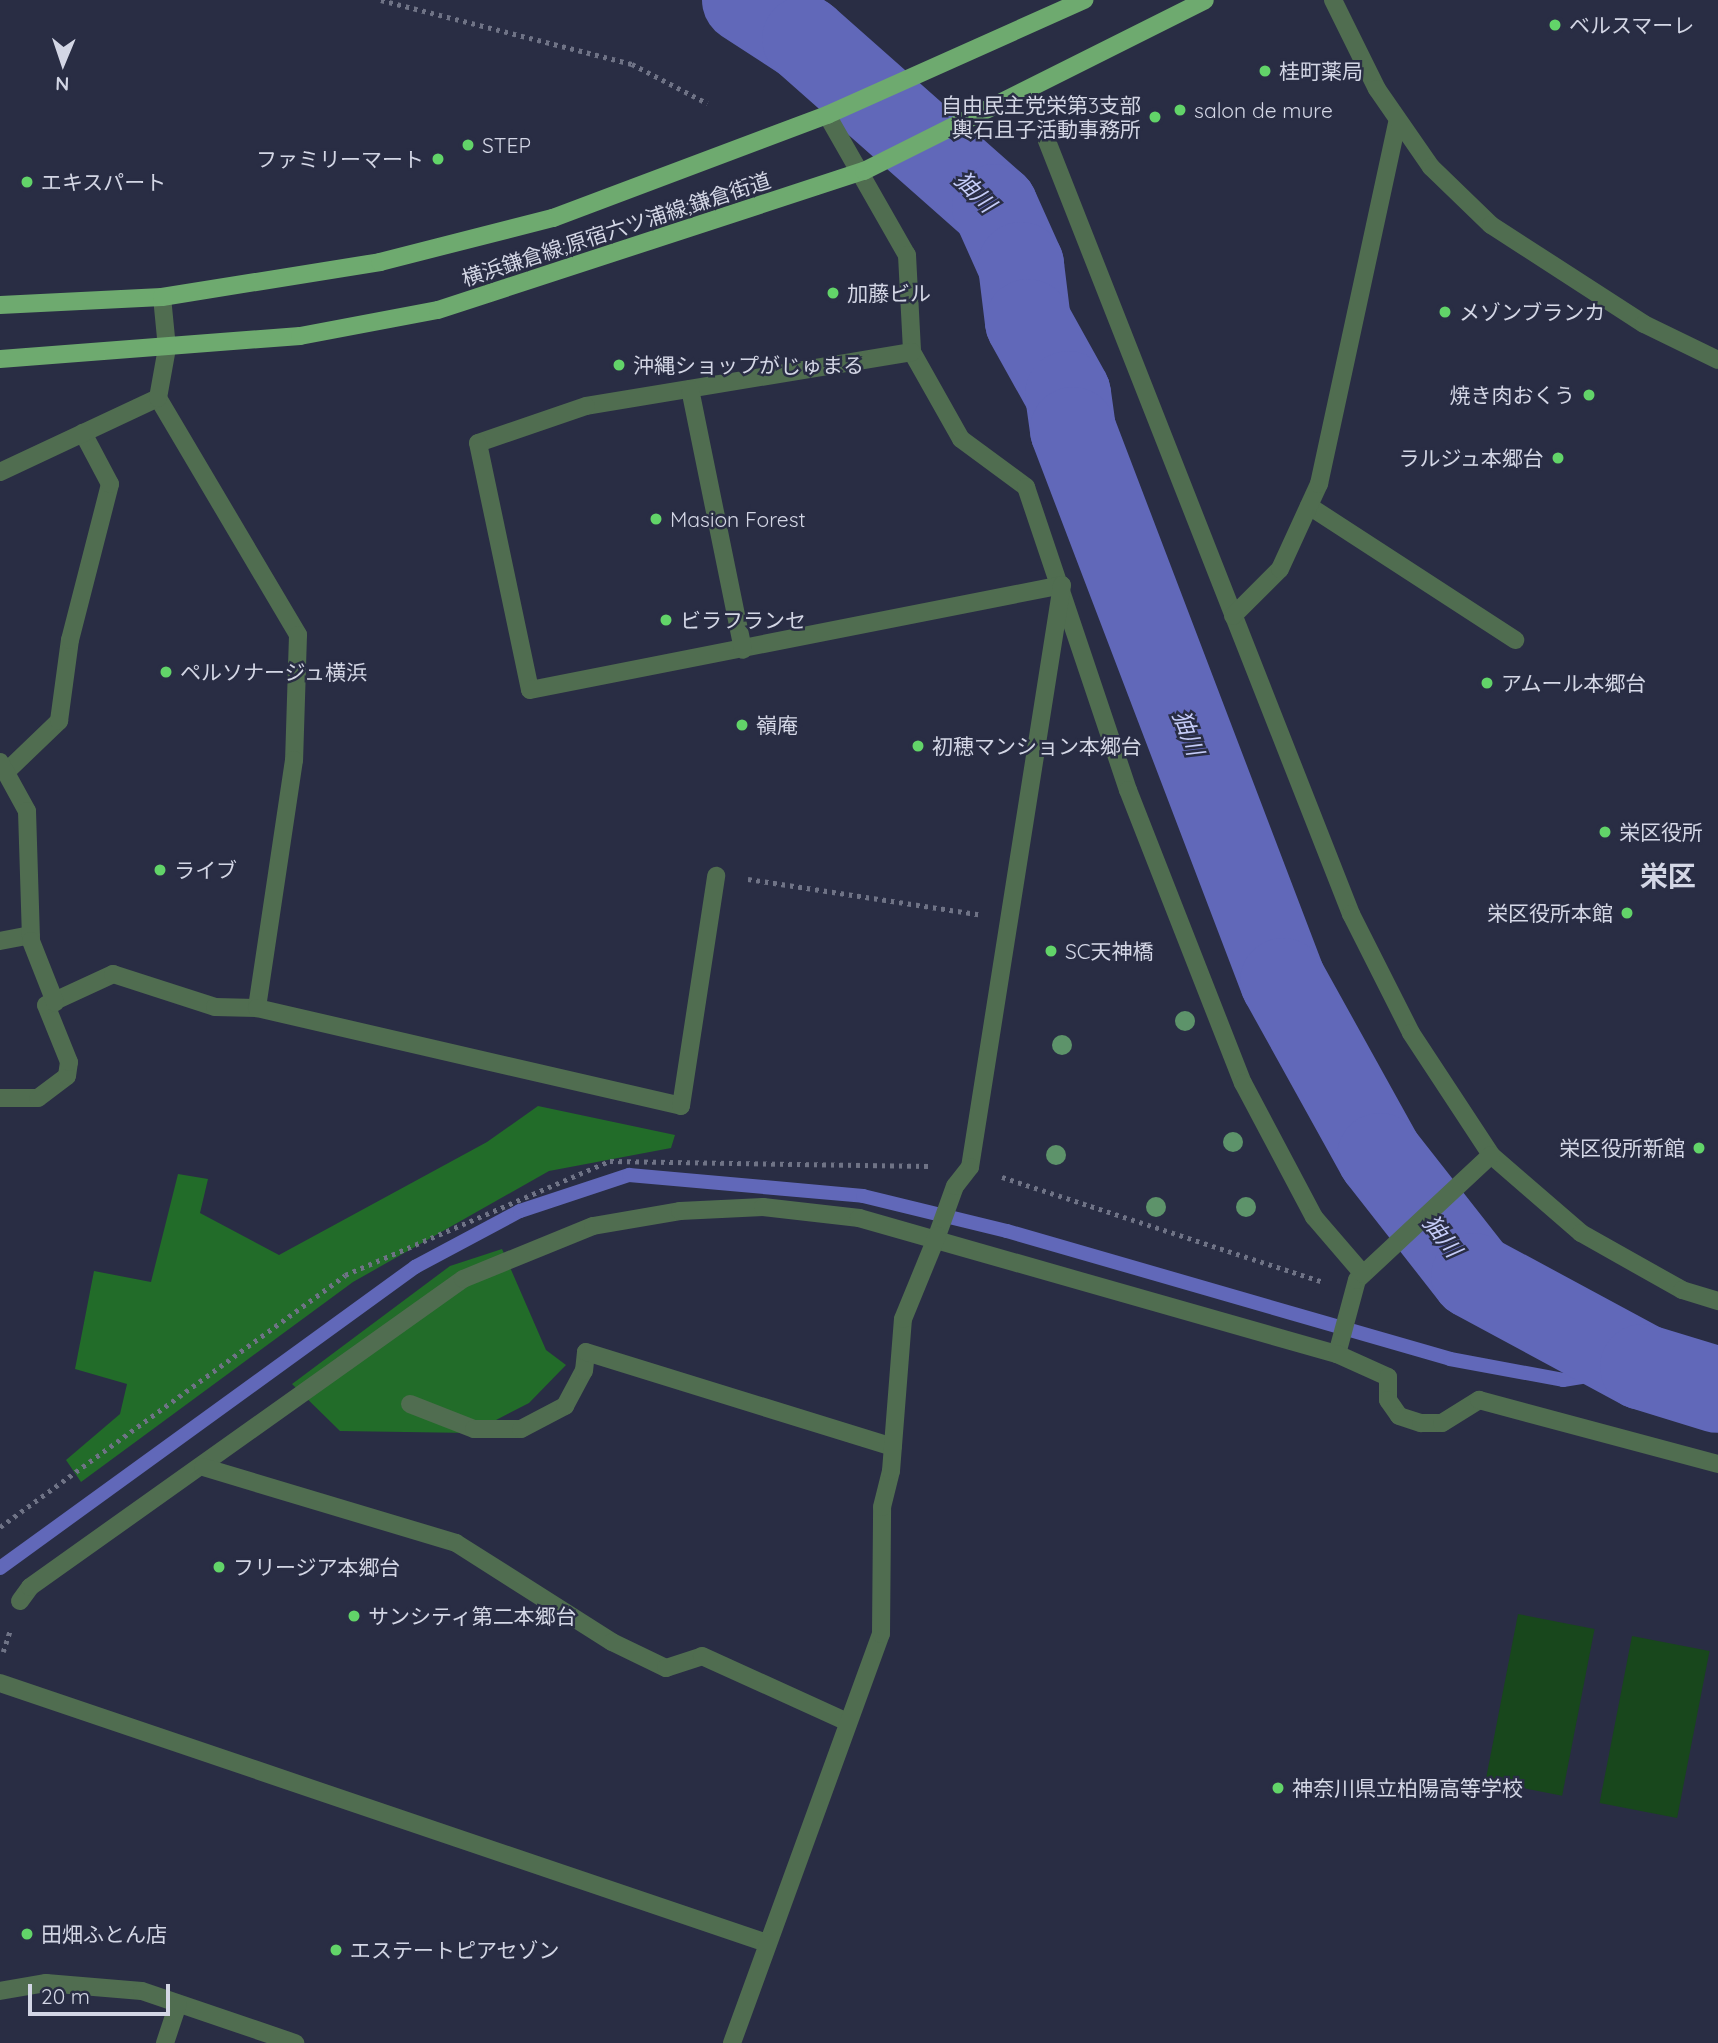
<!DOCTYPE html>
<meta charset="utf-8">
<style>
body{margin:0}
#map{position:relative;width:1718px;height:2043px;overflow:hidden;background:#292d44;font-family:Quicksand,"Noto Sans JP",sans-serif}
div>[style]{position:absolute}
.green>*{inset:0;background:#18471c;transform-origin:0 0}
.forest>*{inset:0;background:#226c29}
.stream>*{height:14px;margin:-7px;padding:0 7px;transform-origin:7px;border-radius:7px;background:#6168b9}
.river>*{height:86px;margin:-43px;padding:0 43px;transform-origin:43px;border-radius:43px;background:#6168b9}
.path>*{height:4.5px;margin-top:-2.25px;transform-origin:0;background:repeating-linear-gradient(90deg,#6f7386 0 3.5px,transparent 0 8.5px)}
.service>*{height:18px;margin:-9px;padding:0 9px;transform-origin:9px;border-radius:9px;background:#506d50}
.pedestrian>*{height:18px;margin:-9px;padding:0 9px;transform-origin:9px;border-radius:9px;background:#506d50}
.minor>*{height:18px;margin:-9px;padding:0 9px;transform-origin:9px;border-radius:9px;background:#506d50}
.tertiary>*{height:18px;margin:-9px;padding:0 9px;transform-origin:9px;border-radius:9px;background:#506d50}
.primary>*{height:18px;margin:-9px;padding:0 9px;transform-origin:9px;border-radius:9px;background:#6eaa6f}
.trees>*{width:20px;height:20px;margin:-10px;border-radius:50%;background:#5d936a}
.dots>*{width:19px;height:19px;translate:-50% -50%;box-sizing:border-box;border:4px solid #292d44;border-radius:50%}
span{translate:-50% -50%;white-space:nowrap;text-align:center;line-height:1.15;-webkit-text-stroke:5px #292d44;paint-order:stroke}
.poi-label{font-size:21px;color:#d3d6e5}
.left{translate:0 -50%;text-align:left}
.right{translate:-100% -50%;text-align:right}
.street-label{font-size:21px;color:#d3d6e5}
.water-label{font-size:23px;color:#c5ccf8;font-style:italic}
.district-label{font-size:28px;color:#d3d6e5;font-weight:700}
.north{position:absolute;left:28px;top:28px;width:70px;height:70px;-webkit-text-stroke:5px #292d44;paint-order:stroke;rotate:182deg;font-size:19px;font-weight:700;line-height:28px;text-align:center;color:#d3d6e5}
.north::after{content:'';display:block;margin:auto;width:24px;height:32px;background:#d3d6e5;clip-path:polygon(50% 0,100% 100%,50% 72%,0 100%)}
.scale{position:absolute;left:28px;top:1984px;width:142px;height:32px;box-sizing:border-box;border:4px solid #d3d6e5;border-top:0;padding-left:9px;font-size:21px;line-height:24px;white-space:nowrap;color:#d3d6e5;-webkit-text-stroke:5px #292d44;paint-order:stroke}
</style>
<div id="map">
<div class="green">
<div style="left:1518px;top:1614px;width:78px;height:170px;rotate:11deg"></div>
<div style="left:1632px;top:1636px;width:79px;height:170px;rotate:11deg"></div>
</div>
<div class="forest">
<div style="clip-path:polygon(538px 1106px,675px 1135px,671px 1148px,549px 1171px,353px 1282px,81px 1482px,66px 1460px,120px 1414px,127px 1384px,75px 1369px,94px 1271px,151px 1282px,178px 1174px,208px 1179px,200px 1213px,279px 1255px,487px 1142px)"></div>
<div style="clip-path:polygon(502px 1249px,546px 1350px,566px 1365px,529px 1403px,471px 1433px,340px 1431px,292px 1384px,450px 1266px)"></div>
</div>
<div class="stream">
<div style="left:0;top:1568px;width:513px;rotate:-35.95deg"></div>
<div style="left:415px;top:1267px;width:119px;rotate:-28.1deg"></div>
<div style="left:520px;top:1211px;width:115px;rotate:-18.3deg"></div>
<div style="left:629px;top:1175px;width:235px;rotate:5.1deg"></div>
<div style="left:863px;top:1196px;width:148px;rotate:13.7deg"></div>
<div style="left:1007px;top:1231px;width:461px;rotate:16.1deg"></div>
<div style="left:1450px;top:1359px;width:115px;rotate:10.5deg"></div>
<div style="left:1563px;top:1380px;width:81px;rotate:-9.2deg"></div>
</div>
<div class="river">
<div style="left:745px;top:0;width:72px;rotate:33deg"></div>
<div style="left:805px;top:39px;width:254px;rotate:41.5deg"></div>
<div style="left:995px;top:207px;width:64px;rotate:65.9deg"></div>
<div style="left:1021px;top:265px;width:57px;rotate:83deg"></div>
<div style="left:1028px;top:322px;width:82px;rotate:60.9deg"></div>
<div style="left:1068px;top:394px;width:36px;rotate:82deg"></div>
<div style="left:1073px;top:430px;width:590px;rotate:69.14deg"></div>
<div style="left:1283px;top:981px;width:200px;rotate:61deg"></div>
<div style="left:1380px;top:1156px;width:152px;rotate:51.9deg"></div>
<div style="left:1474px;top:1276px;width:192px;rotate:28.3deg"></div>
<div style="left:1643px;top:1367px;width:78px;rotate:17deg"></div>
</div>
<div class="path">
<div style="left:381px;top:0;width:259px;rotate:14.3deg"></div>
<div style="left:632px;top:64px;width:85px;rotate:27.5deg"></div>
<div style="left:748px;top:879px;width:233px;rotate:8.7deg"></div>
<div style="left:1002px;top:1177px;width:338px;rotate:18.1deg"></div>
<div style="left:0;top:1527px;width:427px;rotate:-36.1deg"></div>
<div style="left:345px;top:1275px;width:288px;rotate:-23.3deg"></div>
<div style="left:610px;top:1161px;width:319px;rotate:0.9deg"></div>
<div style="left:3px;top:1652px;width:22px;rotate:-72deg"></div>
</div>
<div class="service">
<div style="left:6px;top:772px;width:74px;rotate:-43.9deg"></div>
<div style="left:59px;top:721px;width:82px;rotate:-82.3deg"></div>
<div style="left:70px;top:640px;width:161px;rotate:-75.6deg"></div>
<div style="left:110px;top:484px;width:58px;rotate:-117.9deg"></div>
<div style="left:0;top:941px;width:31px;rotate:-11deg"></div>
<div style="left:0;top:1098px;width:38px"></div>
<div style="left:38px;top:1098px;width:36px;rotate:-37deg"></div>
<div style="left:67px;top:1076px;width:14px;rotate:-82deg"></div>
<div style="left:69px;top:1062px;width:61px;rotate:-112deg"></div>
<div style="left:46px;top:1005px;width:74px;rotate:-24.8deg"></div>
<div style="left:113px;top:974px;width:107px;rotate:17.9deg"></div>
<div style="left:215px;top:1007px;width:42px;rotate:1.4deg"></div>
</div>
<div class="pedestrian">
<div style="left:1047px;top:141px;width:831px;rotate:68.53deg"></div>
<div style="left:1351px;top:914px;width:133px;rotate:63.2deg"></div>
<div style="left:1411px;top:1033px;width:146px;rotate:56.7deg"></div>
<div style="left:1491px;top:1155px;width:119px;rotate:40.9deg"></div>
<div style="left:1581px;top:1233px;width:116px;rotate:29.4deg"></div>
<div style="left:1682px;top:1290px;width:38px;rotate:17deg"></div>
<div style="left:937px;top:1236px;width:53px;rotate:-70.2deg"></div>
<div style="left:1337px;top:1354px;width:77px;rotate:-74.9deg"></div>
<div style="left:1357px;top:1280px;width:183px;rotate:-43deg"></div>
<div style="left:20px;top:1601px;width:17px;rotate:-54deg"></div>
<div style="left:30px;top:1587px;width:531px;rotate:-35.42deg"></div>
<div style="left:463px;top:1279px;width:140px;rotate:-22.2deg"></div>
<div style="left:593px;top:1226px;width:88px;rotate:-9.8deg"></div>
<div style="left:680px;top:1211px;width:83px;rotate:-2.8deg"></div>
<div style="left:763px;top:1207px;width:97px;rotate:6.5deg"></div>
<div style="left:859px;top:1218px;width:497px;rotate:15.9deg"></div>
<div style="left:1337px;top:1354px;width:56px;rotate:24.3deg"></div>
<div style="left:1388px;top:1377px;width:23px;rotate:90deg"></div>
<div style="left:1388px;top:1400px;width:19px;rotate:55deg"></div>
<div style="left:1399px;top:1416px;width:23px;rotate:18deg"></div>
<div style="left:1421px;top:1423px;width:21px"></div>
<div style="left:1442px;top:1423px;width:44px;rotate:-31.9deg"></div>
<div style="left:1479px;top:1400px;width:247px;rotate:15deg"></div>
</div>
<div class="minor">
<div style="left:827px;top:115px;width:161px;rotate:60.3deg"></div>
<div style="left:907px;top:255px;width:97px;rotate:87deg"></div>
<div style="left:912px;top:352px;width:100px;rotate:60.6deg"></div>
<div style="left:961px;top:439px;width:81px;rotate:36.4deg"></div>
<div style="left:1026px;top:487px;width:320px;rotate:71.4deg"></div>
<div style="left:1128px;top:790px;width:315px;rotate:68.6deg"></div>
<div style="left:1243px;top:1083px;width:152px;rotate:62.1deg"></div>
<div style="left:1314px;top:1217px;width:75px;rotate:49.3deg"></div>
<div style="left:912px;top:352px;width:330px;rotate:170.6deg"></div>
<div style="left:586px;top:406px;width:114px;rotate:161.1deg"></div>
<div style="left:478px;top:443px;width:252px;rotate:78.1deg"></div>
<div style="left:530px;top:690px;width:542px;rotate:-11.16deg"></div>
<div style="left:1062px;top:585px;width:589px;rotate:98.98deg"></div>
<div style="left:970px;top:1167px;width:24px;rotate:128deg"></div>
<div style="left:690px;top:389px;width:266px;rotate:78.5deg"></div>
<div style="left:158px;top:398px;width:275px;rotate:59.4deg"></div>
<div style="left:298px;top:635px;width:125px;rotate:91.8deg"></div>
<div style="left:294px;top:760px;width:251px;rotate:98.5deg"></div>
<div style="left:257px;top:1008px;width:435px;rotate:13deg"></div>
<div style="left:681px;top:1106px;width:233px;rotate:-81.3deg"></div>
<div style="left:0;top:472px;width:174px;rotate:-25.1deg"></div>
<div style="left:158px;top:398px;width:51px;rotate:-79.8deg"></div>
<div style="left:167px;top:348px;width:51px;rotate:-95.6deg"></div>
<div style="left:1309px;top:506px;width:246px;rotate:33deg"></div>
<div style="left:1233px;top:616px;width:66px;rotate:-45deg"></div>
<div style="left:1280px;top:569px;width:94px;rotate:-65.4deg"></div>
<div style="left:1319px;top:484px;width:372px;rotate:-77.8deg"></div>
<div style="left:0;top:762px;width:56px;rotate:61.1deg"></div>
<div style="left:27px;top:811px;width:130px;rotate:88.2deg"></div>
<div style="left:31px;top:941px;width:66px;rotate:68.5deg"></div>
<div style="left:410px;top:1404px;width:69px;rotate:21.3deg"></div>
<div style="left:474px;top:1429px;width:47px"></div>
<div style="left:521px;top:1429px;width:50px;rotate:-27.6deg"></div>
<div style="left:565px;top:1406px;width:40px;rotate:-62deg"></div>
<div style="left:584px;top:1371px;width:19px;rotate:-84deg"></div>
<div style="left:586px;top:1352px;width:321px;rotate:17.2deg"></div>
<div style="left:203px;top:1467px;width:264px;rotate:16.7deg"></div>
<div style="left:456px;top:1543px;width:185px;rotate:32.4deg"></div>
<div style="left:612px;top:1642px;width:60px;rotate:25.7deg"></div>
<div style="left:666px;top:1668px;width:38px;rotate:-18deg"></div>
<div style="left:702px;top:1656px;width:157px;rotate:24.4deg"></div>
<div style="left:0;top:1683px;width:807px;rotate:18.73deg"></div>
<div style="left:0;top:1991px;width:47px;rotate:-9.9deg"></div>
<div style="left:46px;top:1983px;width:96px;rotate:4.8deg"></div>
<div style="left:142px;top:1991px;width:162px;rotate:18.8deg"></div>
<div style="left:165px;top:2043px;width:41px;rotate:-71.6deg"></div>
<div style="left:732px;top:2043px;width:435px;rotate:-70deg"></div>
<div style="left:881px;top:1634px;width:127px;rotate:-89.5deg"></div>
<div style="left:882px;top:1507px;width:37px;rotate:-76deg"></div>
<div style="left:891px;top:1471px;width:152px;rotate:-85.5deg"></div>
<div style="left:903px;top:1319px;width:90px;rotate:-67.7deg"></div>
</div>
<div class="tertiary">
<div style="left:1333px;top:0;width:99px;rotate:63.7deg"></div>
<div style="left:1377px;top:89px;width:95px;rotate:55.3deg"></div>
<div style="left:1431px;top:167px;width:83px;rotate:44deg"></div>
<div style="left:1491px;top:225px;width:182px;rotate:32.9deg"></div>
<div style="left:1644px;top:324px;width:82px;rotate:25.9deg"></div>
</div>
<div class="primary">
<div style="left:0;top:305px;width:162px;rotate:-2.8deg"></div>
<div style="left:162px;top:297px;width:221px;rotate:-9.1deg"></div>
<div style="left:380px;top:262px;width:179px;rotate:-14.3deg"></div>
<div style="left:553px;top:218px;width:293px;rotate:-20.6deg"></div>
<div style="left:827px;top:115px;width:282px;rotate:-24.1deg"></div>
<div style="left:0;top:359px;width:301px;rotate:-4.4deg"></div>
<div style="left:300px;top:336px;width:140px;rotate:-10.7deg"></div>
<div style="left:438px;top:310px;width:448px;rotate:-18.1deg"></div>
<div style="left:864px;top:171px;width:381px;rotate:-26.6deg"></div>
</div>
<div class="trees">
<div style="left:1185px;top:1021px"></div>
<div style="left:1062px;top:1045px"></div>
<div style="left:1233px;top:1142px"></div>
<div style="left:1056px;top:1155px"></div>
<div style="left:1156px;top:1207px"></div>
<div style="left:1246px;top:1207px"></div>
</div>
<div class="dots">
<div style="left:1555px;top:25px;background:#62d469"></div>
<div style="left:1265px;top:71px;background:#62d469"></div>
<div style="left:1180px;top:110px;background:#62d469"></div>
<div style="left:1155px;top:117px;background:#62d469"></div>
<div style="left:468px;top:145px;background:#62d469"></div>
<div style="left:438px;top:159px;background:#62d469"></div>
<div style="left:27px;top:182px;background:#62d469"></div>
<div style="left:833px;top:293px;background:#62d469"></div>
<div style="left:1445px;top:312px;background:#62d469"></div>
<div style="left:619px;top:365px;background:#62d469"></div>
<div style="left:1589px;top:395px;background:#62d469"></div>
<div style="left:1558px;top:458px;background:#62d469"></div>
<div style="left:656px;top:519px;background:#62d469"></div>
<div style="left:666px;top:620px;background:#62d469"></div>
<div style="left:166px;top:672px;background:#62d469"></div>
<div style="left:1487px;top:683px;background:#62d469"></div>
<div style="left:742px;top:725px;background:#62d469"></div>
<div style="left:918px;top:746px;background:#62d469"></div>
<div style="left:1605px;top:832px;background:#62d469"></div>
<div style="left:160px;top:870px;background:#62d469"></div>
<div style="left:1627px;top:913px;background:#62d469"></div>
<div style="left:1051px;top:951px;background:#62d469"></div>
<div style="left:1699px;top:1148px;background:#62d469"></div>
<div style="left:219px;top:1567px;background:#62d469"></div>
<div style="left:354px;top:1616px;background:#62d469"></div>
<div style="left:1278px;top:1788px;background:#62d469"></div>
<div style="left:27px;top:1934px;background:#62d469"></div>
<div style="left:336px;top:1950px;background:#62d469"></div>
</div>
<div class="poi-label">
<span class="left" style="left:1569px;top:25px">ベルスマーレ</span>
<span class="left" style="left:1279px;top:71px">桂町薬局</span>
<span class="right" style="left:1141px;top:117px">自由民主党栄第3支部<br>輿石且子活動事務所</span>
<span class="left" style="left:1194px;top:110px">salon de mure</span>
<span class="left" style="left:482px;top:145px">STEP</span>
<span class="right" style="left:424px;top:159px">ファミリーマート</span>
<span class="left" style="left:41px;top:182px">エキスパート</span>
<span class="left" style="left:847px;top:293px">加藤ビル</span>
<span class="left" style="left:1459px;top:312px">メゾンブランカ</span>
<span class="left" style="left:633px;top:365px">沖縄ショップがじゅまる</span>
<span class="right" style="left:1575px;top:395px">焼き肉おくう</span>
<span class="right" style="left:1544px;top:458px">ラルジュ本郷台</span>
<span class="left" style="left:670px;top:519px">Masion Forest</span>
<span class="left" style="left:680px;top:620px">ビラフランセ</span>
<span class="left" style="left:180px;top:672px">ペルソナージュ横浜</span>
<span class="left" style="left:1501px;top:683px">アムール本郷台</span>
<span class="left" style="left:756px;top:725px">嶺庵</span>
<span class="left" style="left:932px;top:746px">初穂マンション本郷台</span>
<span class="left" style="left:1619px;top:832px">栄区役所</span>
<span class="left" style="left:174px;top:870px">ライブ</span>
<span class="right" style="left:1613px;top:913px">栄区役所本館</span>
<span class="left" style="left:1065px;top:951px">SC天神橋</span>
<span class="right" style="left:1685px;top:1148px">栄区役所新館</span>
<span class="left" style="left:233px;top:1567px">フリージア本郷台</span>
<span class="left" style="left:368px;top:1616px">サンシティ第二本郷台</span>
<span class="left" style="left:1292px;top:1788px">神奈川県立柏陽高等学校</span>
<span class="left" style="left:41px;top:1934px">田畑ふとん店</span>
<span class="left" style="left:350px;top:1950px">エステートピアセゾン</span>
</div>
<div class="street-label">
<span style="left:616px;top:229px;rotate:-18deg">横浜鎌倉線;原宿六ツ浦線;鎌倉街道</span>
</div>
<div class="water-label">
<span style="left:975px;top:192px;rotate:45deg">㹨川</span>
<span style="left:1188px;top:733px;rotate:69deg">㹨川</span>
<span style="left:1442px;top:1236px;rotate:52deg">㹨川</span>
</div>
<div class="district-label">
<span style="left:1668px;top:876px">栄区</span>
</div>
<div class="north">N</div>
<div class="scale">20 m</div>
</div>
